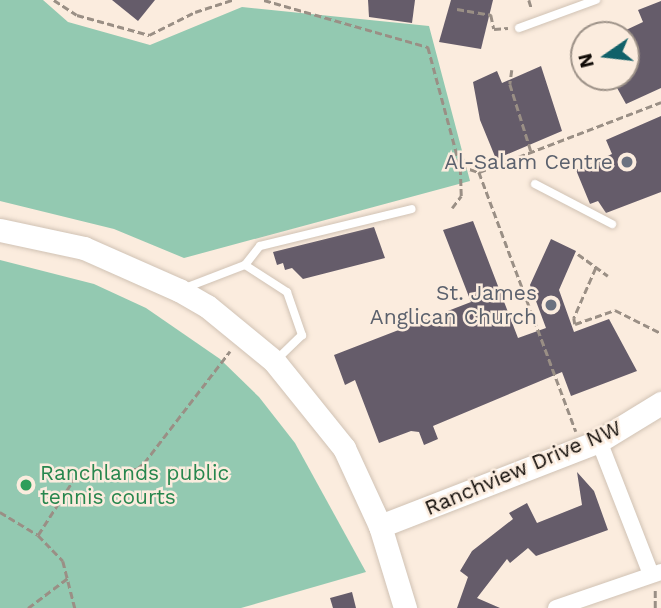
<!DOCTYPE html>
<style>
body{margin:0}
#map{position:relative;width:661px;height:608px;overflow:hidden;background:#fbecde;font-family:"Work Sans",sans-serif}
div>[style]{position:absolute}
.green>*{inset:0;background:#93c9b1}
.building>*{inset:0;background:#655c6a}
.path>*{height:2.5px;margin-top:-1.25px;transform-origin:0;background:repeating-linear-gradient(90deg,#9a8f85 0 7px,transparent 0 10.5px)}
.roads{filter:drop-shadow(0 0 2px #d0c2b4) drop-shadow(0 0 2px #d0c2b4)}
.lane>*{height:8px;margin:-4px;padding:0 4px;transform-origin:4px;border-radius:4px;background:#fff}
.street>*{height:16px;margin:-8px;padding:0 8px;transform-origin:8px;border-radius:8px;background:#fff}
.secondary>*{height:23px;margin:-11.5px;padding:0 11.5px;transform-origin:11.5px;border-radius:11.5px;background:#fff}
.dots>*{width:19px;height:19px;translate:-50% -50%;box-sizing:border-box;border:4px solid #fbecde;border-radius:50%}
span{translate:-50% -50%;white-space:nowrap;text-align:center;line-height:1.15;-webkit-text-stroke:5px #fbecde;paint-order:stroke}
.worship-label{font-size:21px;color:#5b616d}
.right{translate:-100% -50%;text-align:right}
.street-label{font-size:21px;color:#110c08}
.leisure-label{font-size:21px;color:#27864d}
.left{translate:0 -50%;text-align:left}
.north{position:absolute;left:570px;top:21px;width:70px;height:70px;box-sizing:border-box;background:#fbecde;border:2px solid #9d9288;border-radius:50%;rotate:256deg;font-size:19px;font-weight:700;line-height:28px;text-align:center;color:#110c08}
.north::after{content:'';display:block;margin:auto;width:24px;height:32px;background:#116169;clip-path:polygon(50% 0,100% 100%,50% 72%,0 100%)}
</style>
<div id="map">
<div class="green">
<div style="clip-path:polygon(0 0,43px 0,68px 22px,150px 45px,242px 7px,429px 26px,470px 181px,184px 258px,114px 229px,0 201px)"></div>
<div style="clip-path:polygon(0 260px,94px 284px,146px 308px,220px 359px,259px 397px,295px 443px,366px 572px,241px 608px,0 608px)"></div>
</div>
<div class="building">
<div style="clip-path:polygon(112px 0,155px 0,138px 21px)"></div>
<div style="clip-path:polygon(368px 0,415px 0,412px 23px,369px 17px)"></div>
<div style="clip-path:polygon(451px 0,493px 0,481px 49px,439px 42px)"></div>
<div style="clip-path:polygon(661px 1px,661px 88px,626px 104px,611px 77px,626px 77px,626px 30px,643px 22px,638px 10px)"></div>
<div style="clip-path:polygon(541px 66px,562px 131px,496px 159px,480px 120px,473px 82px,497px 71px,502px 83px)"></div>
<div style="clip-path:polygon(661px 116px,661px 192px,606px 213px,598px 201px,590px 204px,576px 170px,612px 154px,606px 140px)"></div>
<div style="clip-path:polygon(473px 221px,518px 338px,546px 328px,530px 285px,551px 239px,576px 251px,559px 290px,574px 332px,609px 319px,637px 371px,571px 396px,562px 372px,433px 426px,438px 439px,424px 445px,419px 432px,411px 431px,379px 443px,355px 380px,345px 385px,334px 355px,471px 302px,443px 230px)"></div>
<div style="clip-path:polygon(374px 227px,385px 258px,303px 279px,292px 268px,285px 270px,283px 263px,277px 265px,273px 252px)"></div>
<div style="clip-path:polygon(577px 472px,594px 491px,608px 530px,536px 556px,528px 548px,510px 563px,507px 559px,477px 598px,500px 608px,457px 608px,468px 577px,460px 571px,472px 551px,513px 519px,509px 513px,527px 503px,537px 523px,582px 505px)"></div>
<div style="clip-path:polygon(352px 592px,356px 608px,333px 608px,330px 598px)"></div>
</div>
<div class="path">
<div style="left:54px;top:0;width:27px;rotate:33deg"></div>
<div style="left:77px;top:15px;width:75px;rotate:15.5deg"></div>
<div style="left:149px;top:35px;width:51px;rotate:-26.6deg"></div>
<div style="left:195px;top:12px;width:40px;rotate:-18deg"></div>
<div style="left:264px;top:0;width:171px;rotate:16deg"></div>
<div style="left:428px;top:47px;width:123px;rotate:74.9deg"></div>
<div style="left:460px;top:166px;width:20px;rotate:18deg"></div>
<div style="left:479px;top:172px;width:195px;rotate:-21deg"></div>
<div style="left:529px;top:0;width:10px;rotate:73deg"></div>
<div style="left:457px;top:9px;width:35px;rotate:10deg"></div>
<div style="left:491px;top:15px;width:14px;rotate:78deg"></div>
<div style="left:494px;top:29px;width:14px;rotate:-4deg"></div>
<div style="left:512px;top:70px;width:14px;rotate:98deg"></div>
<div style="left:510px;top:84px;width:70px;rotate:72.6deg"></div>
<div style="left:479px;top:172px;width:277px;rotate:69.5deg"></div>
<div style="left:452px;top:208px;width:15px;rotate:-53deg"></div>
<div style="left:461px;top:196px;width:30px;rotate:-92deg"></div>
<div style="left:578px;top:254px;width:37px;rotate:36deg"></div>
<div style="left:596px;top:268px;width:55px;rotate:113.7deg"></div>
<div style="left:574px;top:318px;width:6px;rotate:81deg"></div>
<div style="left:575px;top:324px;width:42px;rotate:-19.3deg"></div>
<div style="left:615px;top:310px;width:51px;rotate:26.6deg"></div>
<div style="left:0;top:512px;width:44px;rotate:31.2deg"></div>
<div style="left:38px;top:535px;width:36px;rotate:46deg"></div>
<div style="left:63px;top:561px;width:49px;rotate:75.7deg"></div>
<div style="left:38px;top:535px;width:67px;rotate:-57.3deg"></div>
<div style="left:74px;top:479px;width:21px;rotate:-29deg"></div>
<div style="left:92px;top:469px;width:45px"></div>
<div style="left:137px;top:469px;width:9px;rotate:-41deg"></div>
<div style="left:144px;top:463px;width:141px;rotate:-52.5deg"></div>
<div style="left:28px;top:608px;width:51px;rotate:-37.1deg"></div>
<div style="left:655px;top:608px;width:18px;rotate:-90deg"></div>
</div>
<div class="roads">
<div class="lane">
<div style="left:519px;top:28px;width:82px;rotate:-20deg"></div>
<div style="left:535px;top:184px;width:87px;rotate:27.5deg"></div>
<div style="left:245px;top:265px;width:24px;rotate:-52deg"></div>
<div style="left:260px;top:246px;width:156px;rotate:-13.7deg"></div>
<div style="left:185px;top:288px;width:64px;rotate:-21deg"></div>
<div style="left:245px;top:265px;width:50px;rotate:32.7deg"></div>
<div style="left:287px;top:292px;width:46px;rotate:70.8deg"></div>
<div style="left:302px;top:335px;width:35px;rotate:136deg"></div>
</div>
<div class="street">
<div style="left:599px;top:441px;width:141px;rotate:68.7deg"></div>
<div style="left:556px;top:608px;width:111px;rotate:-18.9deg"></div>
</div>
<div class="secondary">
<div style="left:0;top:230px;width:86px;rotate:12.1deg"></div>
<div style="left:84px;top:248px;width:104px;rotate:23.9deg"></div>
<div style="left:179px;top:290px;width:32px;rotate:30deg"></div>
<div style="left:207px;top:306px;width:87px;rotate:39.4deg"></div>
<div style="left:274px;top:361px;width:112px;rotate:51.2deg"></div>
<div style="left:344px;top:448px;width:86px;rotate:65.2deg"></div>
<div style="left:380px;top:526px;width:86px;rotate:73deg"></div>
<div style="left:380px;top:526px;width:235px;rotate:-21.2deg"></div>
<div style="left:599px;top:441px;width:73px;rotate:-31.5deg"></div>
</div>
</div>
<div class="dots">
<div style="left:627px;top:162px;background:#6b7280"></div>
<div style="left:551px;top:305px;background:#6b7280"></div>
<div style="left:26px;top:485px;background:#2e9e5b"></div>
</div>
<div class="worship-label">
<span class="right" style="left:613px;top:162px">Al-Salam Centre</span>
<span class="right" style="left:537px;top:305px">St. James<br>Anglican Church</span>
</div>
<div class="street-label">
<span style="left:523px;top:468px;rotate:-23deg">Ranchview Drive NW</span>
</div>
<div class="leisure-label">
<span class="left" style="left:40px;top:485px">Ranchlands public<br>tennis courts</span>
</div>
<div class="north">N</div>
</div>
